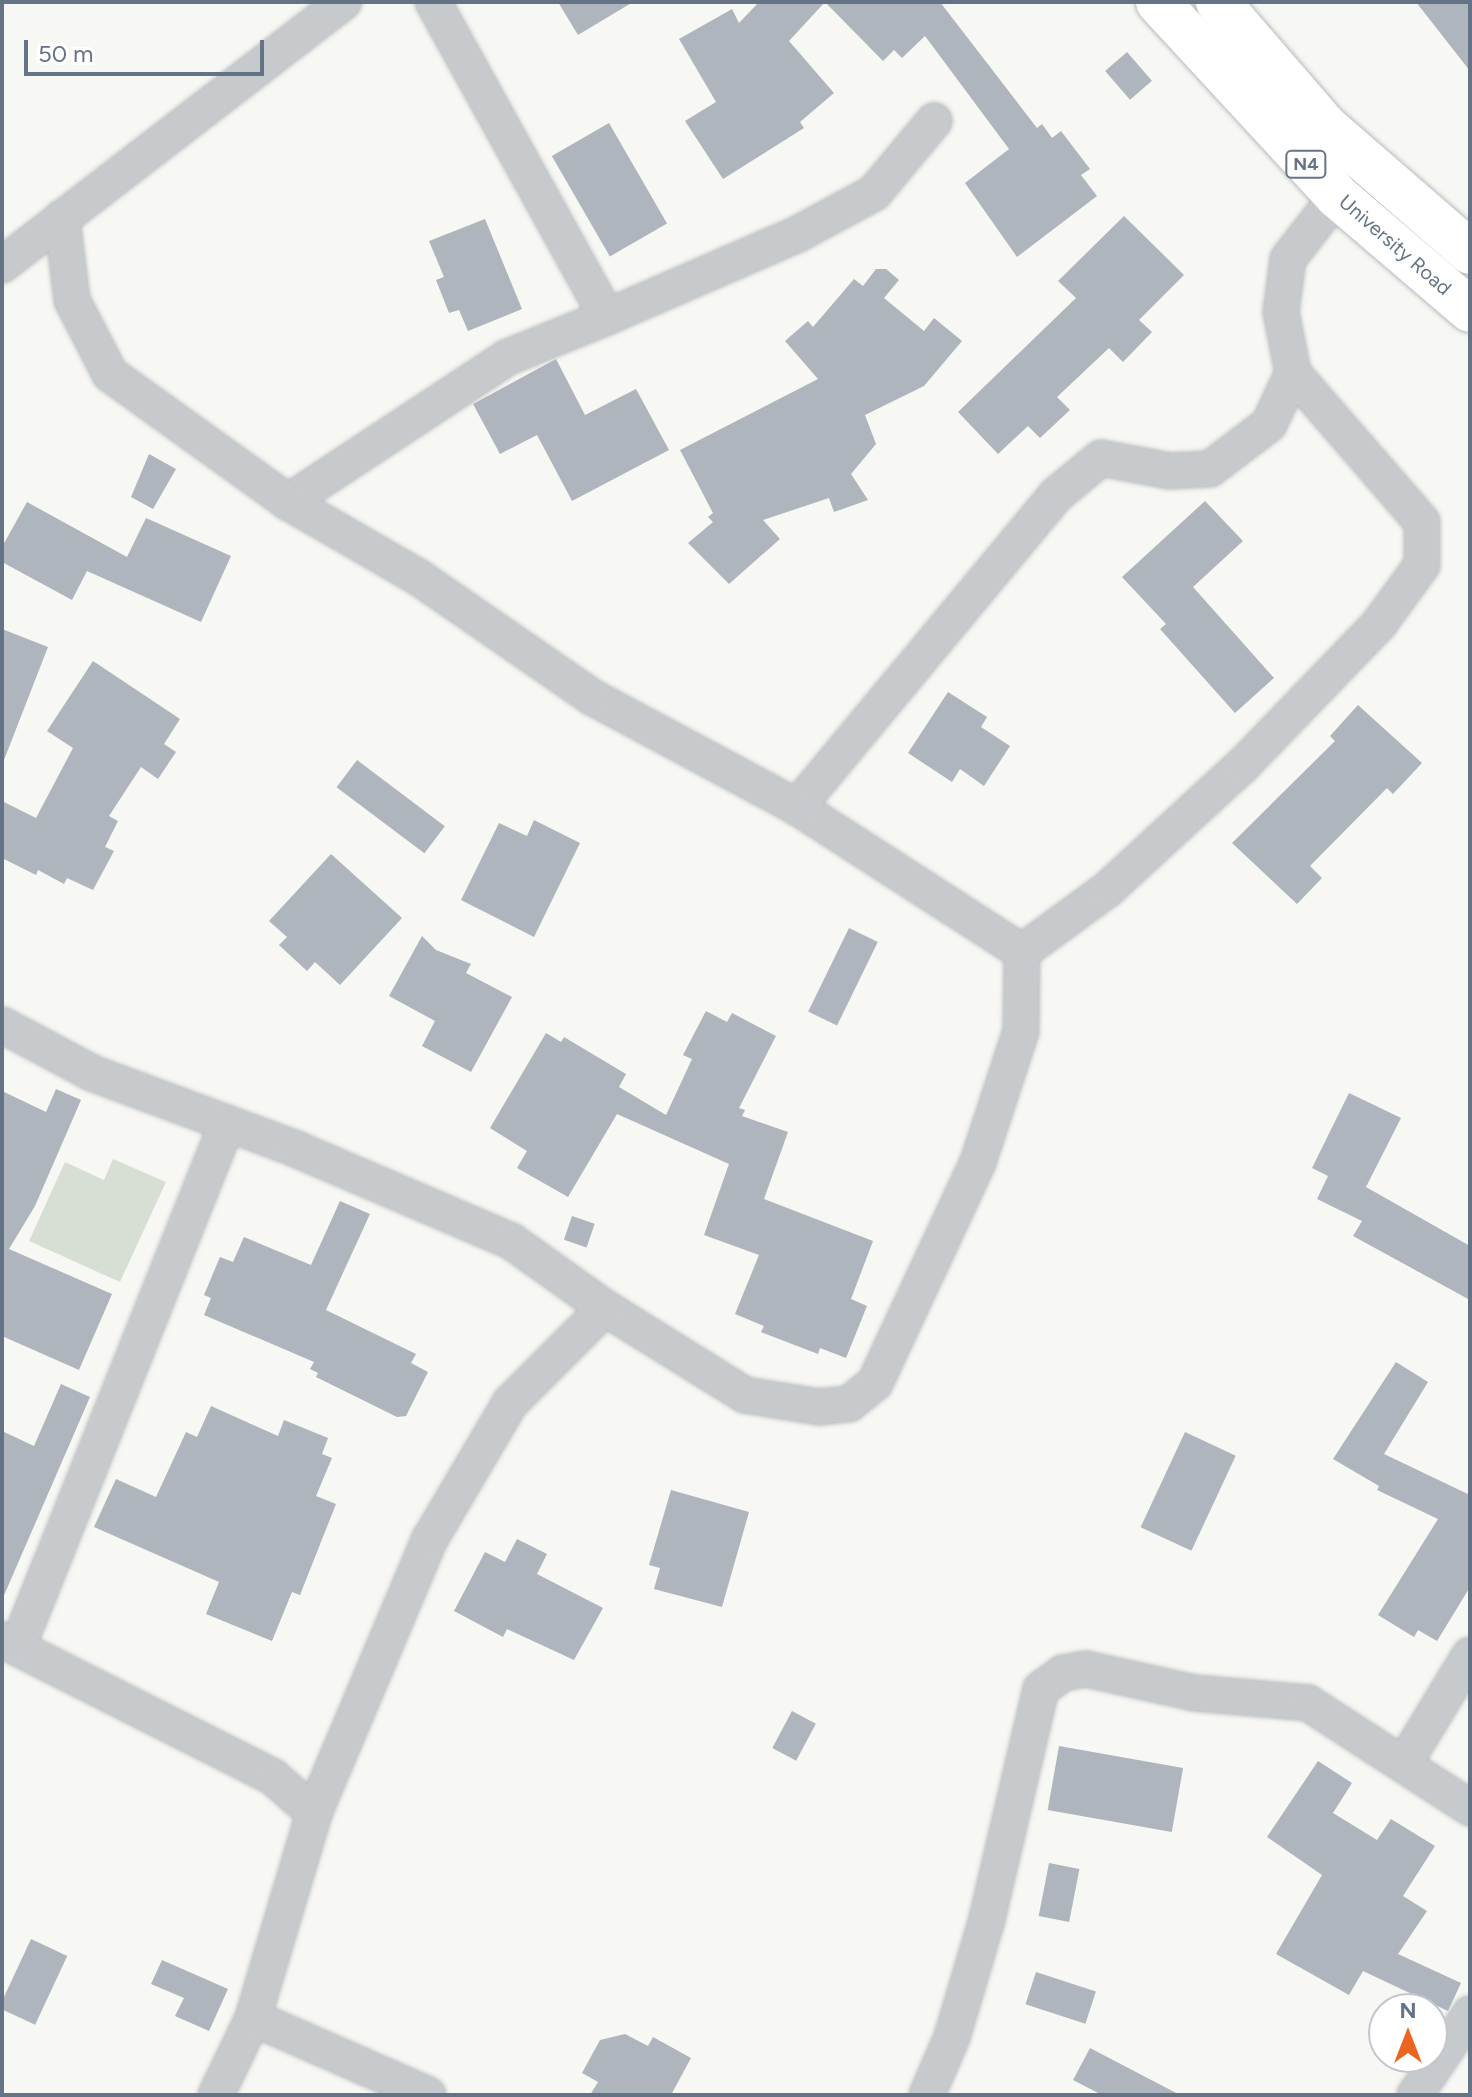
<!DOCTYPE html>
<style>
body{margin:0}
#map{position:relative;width:1472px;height:2097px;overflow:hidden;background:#f7f7f3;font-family:Figtree,sans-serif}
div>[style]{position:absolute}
.green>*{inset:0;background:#d7dfd4}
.building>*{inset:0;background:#aeb5bc;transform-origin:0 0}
.roads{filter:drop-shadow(0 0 2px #b8bbbf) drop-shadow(0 0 2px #b8bbbf)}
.minor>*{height:34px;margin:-17px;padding:0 17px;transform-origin:17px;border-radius:17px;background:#c6cacd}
.trunk>*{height:44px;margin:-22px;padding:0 22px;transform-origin:22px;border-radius:22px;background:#fff}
span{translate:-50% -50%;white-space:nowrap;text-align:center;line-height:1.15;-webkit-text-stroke:8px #fff;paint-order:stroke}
.shield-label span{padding:2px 6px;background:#fff;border:2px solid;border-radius:6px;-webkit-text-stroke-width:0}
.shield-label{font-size:18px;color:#647486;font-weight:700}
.street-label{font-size:20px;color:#647486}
.frame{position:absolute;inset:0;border:4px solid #647486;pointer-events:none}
.north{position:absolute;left:1368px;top:1993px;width:80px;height:80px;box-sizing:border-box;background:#fff;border:2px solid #c1c7cf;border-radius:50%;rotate:0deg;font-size:22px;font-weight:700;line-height:32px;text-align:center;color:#647486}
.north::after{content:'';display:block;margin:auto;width:28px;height:36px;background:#eb6420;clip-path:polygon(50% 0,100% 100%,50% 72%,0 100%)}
.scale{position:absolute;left:24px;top:40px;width:240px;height:36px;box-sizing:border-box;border:4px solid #647486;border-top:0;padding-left:10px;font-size:24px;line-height:28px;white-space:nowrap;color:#647486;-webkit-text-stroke:6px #fff;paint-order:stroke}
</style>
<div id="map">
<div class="green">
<div style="clip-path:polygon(113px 1159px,166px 1182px,120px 1282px,29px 1241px,65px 1162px,104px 1180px)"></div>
</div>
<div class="building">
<div style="clip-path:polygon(558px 2px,633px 2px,578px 35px)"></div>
<div style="clip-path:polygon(759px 2px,825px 2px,789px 41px,834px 93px,800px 122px,804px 128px,723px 179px,685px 121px,716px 102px,679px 39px,732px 9px,739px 23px)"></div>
<div style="clip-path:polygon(825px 2px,940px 2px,1037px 128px,1042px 124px,1052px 138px,1061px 131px,1090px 169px,1081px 175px,1097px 196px,1017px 257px,965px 183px,1009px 149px,925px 36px,902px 58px,894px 50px,883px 61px)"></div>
<div style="clip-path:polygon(1416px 2px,1470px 2px,1470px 71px)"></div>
<div style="left:1127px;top:52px;width:38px;height:29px;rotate:49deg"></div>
<div style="left:609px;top:123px;width:116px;height:66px;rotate:60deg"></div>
<div style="clip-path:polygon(1124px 216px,1184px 275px,1139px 320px,1152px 332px,1123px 362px,1109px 348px,1057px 397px,1070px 410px,1040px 438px,1028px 426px,998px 454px,958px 412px,1076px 298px,1058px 281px)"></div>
<div style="clip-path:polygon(485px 219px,522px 309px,468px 331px,459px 310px,449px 313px,436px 280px,444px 277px,429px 241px)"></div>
<div style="clip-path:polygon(876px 269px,886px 269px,899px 280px,884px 298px,924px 331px,934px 318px,962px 341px,924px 386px,865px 415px,876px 444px,851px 474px,868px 500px,834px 512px,829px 498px,763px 520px,780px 539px,729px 584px,688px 543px,713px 522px,708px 517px,713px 513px,680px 450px,818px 379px,785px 341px,808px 321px,813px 327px,854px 279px,863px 286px)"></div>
<div style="clip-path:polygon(556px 359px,585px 415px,636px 389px,669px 450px,572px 501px,537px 435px,500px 454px,473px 404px)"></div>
<div style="clip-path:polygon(149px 454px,176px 469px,153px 509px,131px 497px)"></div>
<div style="clip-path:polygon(1205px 501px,1243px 541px,1193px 587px,1274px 678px,1235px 713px,1160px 629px,1166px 624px,1122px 577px)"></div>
<div style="clip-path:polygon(27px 502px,127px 557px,146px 518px,231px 556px,201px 622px,87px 571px,72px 600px,2px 562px,2px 547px)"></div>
<div style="clip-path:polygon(2px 629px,48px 647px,4px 760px,2px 760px)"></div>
<div style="clip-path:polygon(93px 661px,180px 719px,164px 744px,176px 752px,158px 779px,141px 767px,109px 816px,118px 821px,105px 847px,114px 851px,93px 890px,67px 878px,64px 884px,38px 870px,36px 875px,2px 858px,2px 801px,36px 818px,73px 748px,47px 731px)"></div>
<div style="clip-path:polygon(948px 692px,987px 717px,981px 727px,1010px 746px,984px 786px,960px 769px,952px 782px,908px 753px)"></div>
<div style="clip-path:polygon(1358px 705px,1422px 763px,1393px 794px,1387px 788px,1310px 866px,1322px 878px,1297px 904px,1232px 843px,1335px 741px,1330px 736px)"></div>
<div style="left:357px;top:760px;width:110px;height:34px;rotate:37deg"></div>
<div style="clip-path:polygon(534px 820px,580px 843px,534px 937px,461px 900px,499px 823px,527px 836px)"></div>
<div style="clip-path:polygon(331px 854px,402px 918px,340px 985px,315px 962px,307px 971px,279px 945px,287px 937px,269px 921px)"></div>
<div style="left:849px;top:928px;width:32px;height:93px;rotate:26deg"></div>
<div style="clip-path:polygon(422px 936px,436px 950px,471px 964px,466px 973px,512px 997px,471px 1072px,422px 1046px,435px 1021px,389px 996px)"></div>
<div style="clip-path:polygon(706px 1011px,727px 1022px,732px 1013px,776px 1036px,739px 1108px,745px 1110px,742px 1116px,788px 1132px,764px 1199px,873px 1241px,851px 1299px,867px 1306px,846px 1358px,820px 1348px,818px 1354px,761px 1332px,764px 1326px,735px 1314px,759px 1255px,704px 1235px,729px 1164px,617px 1114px,568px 1197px,517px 1168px,527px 1151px,490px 1128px,546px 1033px,561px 1042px,564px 1037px,626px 1074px,619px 1087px,666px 1115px,692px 1059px,683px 1055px)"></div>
<div style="clip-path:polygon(56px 1089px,81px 1100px,35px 1206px,9px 1249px,112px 1294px,79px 1370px,2px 1336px,2px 1091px,46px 1112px)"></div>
<div style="clip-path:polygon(1349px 1093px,1401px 1118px,1366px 1187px,1470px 1246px,1470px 1300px,1353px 1236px,1362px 1221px,1317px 1199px,1328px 1176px,1312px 1168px)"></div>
<div style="clip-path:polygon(340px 1201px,370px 1214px,326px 1310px,416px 1354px,411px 1363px,428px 1372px,406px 1416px,397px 1417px,316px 1377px,318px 1373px,310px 1369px,314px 1362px,204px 1315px,211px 1298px,204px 1295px,220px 1257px,233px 1262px,244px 1237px,311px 1265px)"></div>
<div style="left:572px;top:1216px;width:24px;height:25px;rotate:19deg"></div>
<div style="clip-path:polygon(1396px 1362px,1428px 1382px,1384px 1454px,1470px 1495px,1470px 1587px,1437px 1641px,1418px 1630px,1414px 1637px,1378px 1615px,1438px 1519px,1377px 1490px,1379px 1486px,1333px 1459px)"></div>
<div style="clip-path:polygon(61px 1384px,90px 1397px,2px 1600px,2px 1431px,34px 1446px)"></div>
<div style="clip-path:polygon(211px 1406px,278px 1436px,284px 1420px,328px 1438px,322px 1454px,332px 1458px,316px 1496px,336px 1504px,300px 1595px,292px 1592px,272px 1641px,206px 1614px,219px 1582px,94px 1527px,116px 1479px,156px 1497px,186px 1432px,197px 1437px)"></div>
<div style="left:1185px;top:1432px;width:56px;height:105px;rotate:25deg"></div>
<div style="clip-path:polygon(671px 1490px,749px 1512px,722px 1607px,654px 1589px,660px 1568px,649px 1565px)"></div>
<div style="clip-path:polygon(517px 1539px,547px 1554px,537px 1574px,603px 1608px,574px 1660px,507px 1629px,503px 1637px,454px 1611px,485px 1552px,505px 1562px)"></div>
<div style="left:792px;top:1711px;width:27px;height:42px;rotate:28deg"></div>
<div style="left:1059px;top:1746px;width:126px;height:65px;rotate:10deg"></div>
<div style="clip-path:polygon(1318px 1761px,1352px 1783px,1333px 1813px,1377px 1840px,1391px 1819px,1435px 1846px,1403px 1896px,1427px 1911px,1398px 1954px,1461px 1983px,1448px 2011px,1363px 1971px,1349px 1995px,1276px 1954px,1322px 1875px,1267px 1837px)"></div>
<div style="left:1049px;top:1863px;width:31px;height:54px;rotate:11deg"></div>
<div style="left:31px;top:1939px;width:40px;height:76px;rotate:25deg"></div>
<div style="clip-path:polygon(162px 1960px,228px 1989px,209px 2031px,175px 2016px,184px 1998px,151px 1984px)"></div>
<div style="left:1036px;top:1972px;width:63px;height:34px;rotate:18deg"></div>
<div style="clip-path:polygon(625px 2034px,648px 2046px,653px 2037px,691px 2058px,671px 2095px,590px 2095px,598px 2082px,582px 2073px,600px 2040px)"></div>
<div style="clip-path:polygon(1090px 2048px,1180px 2095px,1102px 2095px,1073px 2080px)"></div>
</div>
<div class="roads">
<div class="minor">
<div style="left:2px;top:265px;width:431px;rotate:-37.6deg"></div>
<div style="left:607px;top:317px;width:206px;rotate:-23.5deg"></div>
<div style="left:796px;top:235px;width:89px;rotate:-28.3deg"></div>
<div style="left:874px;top:193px;width:94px;rotate:-50.2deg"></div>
<div style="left:288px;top:502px;width:261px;rotate:-33.4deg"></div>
<div style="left:506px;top:358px;width:109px;rotate:-22.1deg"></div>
<div style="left:607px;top:317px;width:360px;rotate:-118.9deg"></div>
<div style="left:797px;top:807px;width:405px;rotate:-50.3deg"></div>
<div style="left:1056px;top:495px;width:58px;rotate:-39.4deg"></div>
<div style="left:1101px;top:458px;width:70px;rotate:10.7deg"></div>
<div style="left:1170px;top:471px;width:40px;rotate:-2.9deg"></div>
<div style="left:1210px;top:469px;width:74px;rotate:-37.3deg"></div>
<div style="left:1269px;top:424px;width:56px;rotate:-64.8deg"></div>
<div style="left:1293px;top:373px;width:62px;rotate:-101.1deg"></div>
<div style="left:1281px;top:312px;width:53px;rotate:-82.5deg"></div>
<div style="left:1288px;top:259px;width:80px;rotate:-52.1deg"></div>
<div style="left:1022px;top:952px;width:107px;rotate:-36.2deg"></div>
<div style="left:1108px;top:889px;width:183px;rotate:-42.6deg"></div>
<div style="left:1243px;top:765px;width:196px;rotate:-46deg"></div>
<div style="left:1379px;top:624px;width:73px;rotate:-53.9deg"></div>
<div style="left:1422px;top:565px;width:43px;rotate:-90deg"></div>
<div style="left:1422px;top:522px;width:197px;rotate:-130.9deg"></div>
<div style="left:2px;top:1025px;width:102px;rotate:28.1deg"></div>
<div style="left:92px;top:1073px;width:218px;rotate:20.4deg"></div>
<div style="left:296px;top:1149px;width:234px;rotate:23.2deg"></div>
<div style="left:511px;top:1241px;width:115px;rotate:35.5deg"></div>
<div style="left:605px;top:1308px;width:165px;rotate:31.9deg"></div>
<div style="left:745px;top:1395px;width:75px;rotate:9.2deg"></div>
<div style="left:819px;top:1407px;width:30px;rotate:-6deg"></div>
<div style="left:849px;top:1404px;width:33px;rotate:-39deg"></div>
<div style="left:875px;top:1383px;width:244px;rotate:-65deg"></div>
<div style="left:978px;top:1162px;width:138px;rotate:-71.8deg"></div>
<div style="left:1021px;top:1031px;width:79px;rotate:-89.3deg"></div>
<div style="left:1022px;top:952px;width:268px;rotate:-147.2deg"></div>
<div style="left:797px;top:807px;width:233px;rotate:-151.8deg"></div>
<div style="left:592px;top:697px;width:211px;rotate:-145.4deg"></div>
<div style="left:418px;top:577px;width:150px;rotate:-150deg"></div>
<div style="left:288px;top:502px;width:219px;rotate:-144.3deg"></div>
<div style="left:110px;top:374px;width:83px;rotate:-117.2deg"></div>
<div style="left:72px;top:300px;width:83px;rotate:-97deg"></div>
<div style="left:2px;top:1640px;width:304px;rotate:26.8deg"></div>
<div style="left:273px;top:1777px;width:55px;rotate:41.3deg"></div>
<div style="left:18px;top:1646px;width:562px;rotate:-68.18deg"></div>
<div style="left:1405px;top:1762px;width:125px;rotate:-58.7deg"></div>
<div style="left:253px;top:2018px;width:191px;rotate:23.7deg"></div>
<div style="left:216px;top:2095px;width:85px;rotate:-64.3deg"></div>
<div style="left:253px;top:2018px;width:214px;rotate:-73.4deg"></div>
<div style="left:314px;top:1813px;width:298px;rotate:-67.1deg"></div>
<div style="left:430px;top:1539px;width:158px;rotate:-59.5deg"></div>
<div style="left:510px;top:1403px;width:134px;rotate:-45deg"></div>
<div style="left:927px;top:2095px;width:63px;rotate:-66.7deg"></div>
<div style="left:952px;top:2037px;width:119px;rotate:-73.4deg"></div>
<div style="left:986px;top:1923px;width:240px;rotate:-76.8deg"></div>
<div style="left:1041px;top:1689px;width:27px;rotate:-36deg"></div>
<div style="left:1063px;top:1673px;width:23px;rotate:-10deg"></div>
<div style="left:1086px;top:1669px;width:111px;rotate:12.5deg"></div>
<div style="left:1194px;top:1693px;width:114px;rotate:5deg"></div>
<div style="left:1308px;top:1703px;width:193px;rotate:32.9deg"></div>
<div style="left:1415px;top:2095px;width:98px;rotate:-55.8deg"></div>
</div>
<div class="trunk">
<div style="left:1158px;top:2px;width:264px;rotate:47.3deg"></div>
<div style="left:1337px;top:196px;width:175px;rotate:40.6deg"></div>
<div style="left:1218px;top:2px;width:164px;rotate:49.2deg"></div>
<div style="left:1325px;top:126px;width:192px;rotate:41deg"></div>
</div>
</div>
<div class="shield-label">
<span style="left:1306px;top:164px">N4</span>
</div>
<div class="street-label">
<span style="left:1395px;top:245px;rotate:41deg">University Road</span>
</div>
<div class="frame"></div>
<div class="north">N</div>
<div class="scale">50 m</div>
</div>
